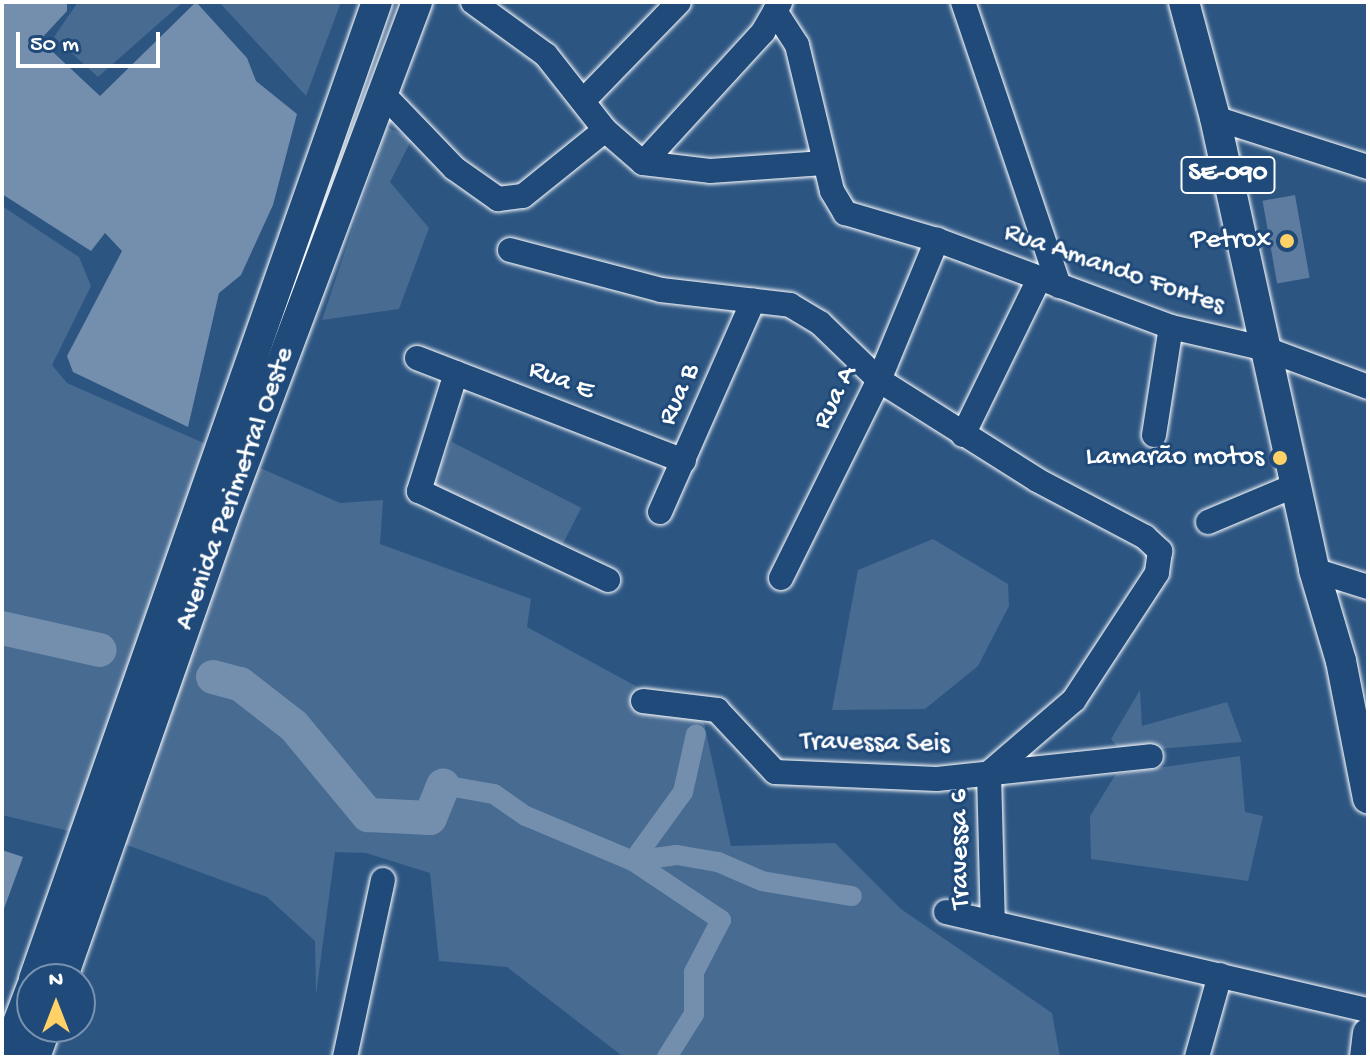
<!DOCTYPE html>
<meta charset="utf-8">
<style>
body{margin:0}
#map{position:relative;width:1370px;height:1059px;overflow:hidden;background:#2c5582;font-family:"Gochi Hand",sans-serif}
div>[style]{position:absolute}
.green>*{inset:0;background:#486b92;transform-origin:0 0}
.water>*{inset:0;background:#748fad}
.canal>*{height:20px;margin:-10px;padding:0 10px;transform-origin:10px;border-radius:10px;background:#748fad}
.river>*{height:34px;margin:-17px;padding:0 17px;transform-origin:17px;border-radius:17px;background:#748fad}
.building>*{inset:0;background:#5e7c9f;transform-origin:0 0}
.roads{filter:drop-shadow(0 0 2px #fff) drop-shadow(0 0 2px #fff)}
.minor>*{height:24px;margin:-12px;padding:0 12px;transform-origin:12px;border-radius:12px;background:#1f4a7a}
.major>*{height:30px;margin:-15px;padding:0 15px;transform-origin:15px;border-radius:15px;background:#1f4a7a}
.dots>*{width:22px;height:22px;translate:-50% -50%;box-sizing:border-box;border:4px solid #1f4a7a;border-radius:50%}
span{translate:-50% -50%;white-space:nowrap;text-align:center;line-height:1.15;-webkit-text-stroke:6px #1f4a7a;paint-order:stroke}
.shield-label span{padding:2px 6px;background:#1f4a7a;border:2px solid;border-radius:6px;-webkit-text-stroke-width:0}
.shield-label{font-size:26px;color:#fff;font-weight:700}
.poi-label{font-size:28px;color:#fff}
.right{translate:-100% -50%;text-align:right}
.street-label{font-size:28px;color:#fff}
.frame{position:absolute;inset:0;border:4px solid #fff;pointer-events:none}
.north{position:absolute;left:16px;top:963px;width:80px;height:80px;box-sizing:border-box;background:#1f4a7a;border:2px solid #7992af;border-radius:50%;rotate:0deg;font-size:22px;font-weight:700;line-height:32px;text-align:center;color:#fff}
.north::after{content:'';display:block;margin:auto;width:28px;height:36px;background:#ffd166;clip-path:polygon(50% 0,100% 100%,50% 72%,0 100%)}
.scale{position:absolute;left:16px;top:32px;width:144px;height:36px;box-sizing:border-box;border:4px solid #fff;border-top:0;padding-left:10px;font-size:24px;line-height:28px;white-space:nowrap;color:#fff;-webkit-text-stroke:6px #1f4a7a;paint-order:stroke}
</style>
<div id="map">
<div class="green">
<div style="clip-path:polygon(78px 2px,183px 2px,98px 77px,54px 37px)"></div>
<div style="clip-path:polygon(219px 2px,341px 2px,306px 96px)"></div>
<div style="clip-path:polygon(387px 127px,412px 139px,390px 182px,429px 228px,399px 309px,322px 320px)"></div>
<div style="clip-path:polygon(2px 206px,79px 257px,91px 286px,52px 365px,67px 383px,340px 503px,383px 500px,380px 544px,531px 599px,527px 627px,704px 723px,731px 846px,835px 843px,901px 909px,1052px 1013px,1060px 1057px,621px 1055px,507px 967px,439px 961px,430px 873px,366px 853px,335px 852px,316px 995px,315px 941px,267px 897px,127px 845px,2px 815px)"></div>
<div style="left:452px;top:442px;width:145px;height:47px;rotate:27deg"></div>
<div style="clip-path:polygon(933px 539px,1008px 584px,1009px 606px,978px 666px,925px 709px,832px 710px,858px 570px)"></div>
<div style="clip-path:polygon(1140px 690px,1142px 726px,1227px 702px,1242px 742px,1121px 752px,1111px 739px)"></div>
<div style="clip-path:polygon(1240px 756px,1245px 812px,1263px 816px,1248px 881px,1091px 859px,1090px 816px,1116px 774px)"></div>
</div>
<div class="water">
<div style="clip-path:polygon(2px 2px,67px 2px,67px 11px,40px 40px,100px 96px,196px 2px,247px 58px,256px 81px,297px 114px,273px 205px,241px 275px,219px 293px,188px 427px,73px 372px,67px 356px,122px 251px,105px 233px,91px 251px,2px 194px)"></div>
<div style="clip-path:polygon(2px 850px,23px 857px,2px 914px)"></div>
</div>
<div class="canal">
<div style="left:443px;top:785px;width:52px;rotate:10deg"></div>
<div style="left:494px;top:794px;width:39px;rotate:35deg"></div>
<div style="left:526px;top:816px;width:116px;rotate:22.8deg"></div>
<div style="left:633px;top:861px;width:106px;rotate:33.8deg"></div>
<div style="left:721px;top:920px;width:59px;rotate:117.4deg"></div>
<div style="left:694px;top:972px;width:42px;rotate:90deg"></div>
<div style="left:694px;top:1014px;width:51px;rotate:122.1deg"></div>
<div style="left:633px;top:861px;width:44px;rotate:-7.8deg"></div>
<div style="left:677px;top:855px;width:42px;rotate:9.7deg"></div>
<div style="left:718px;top:862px;width:48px;rotate:23.4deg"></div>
<div style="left:762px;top:881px;width:91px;rotate:9.5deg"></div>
<div style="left:633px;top:861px;width:85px;rotate:-54.1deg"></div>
<div style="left:683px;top:792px;width:59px;rotate:-77.4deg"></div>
</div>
<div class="river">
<div style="left:2px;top:628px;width:100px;rotate:12.7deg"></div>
<div style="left:213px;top:677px;width:28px;rotate:15deg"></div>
<div style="left:240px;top:684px;width:68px;rotate:37.9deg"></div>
<div style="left:294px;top:726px;width:116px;rotate:50.3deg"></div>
<div style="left:368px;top:815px;width:62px;rotate:2.8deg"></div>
<div style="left:430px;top:818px;width:35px;rotate:-68deg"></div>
</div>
<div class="building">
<div style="left:1295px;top:195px;width:84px;height:33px;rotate:80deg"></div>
</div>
<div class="roads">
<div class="minor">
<div style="left:473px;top:2px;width:90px;rotate:36deg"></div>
<div style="left:546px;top:55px;width:95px;rotate:51.8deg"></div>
<div style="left:605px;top:130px;width:50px;rotate:41deg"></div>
<div style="left:643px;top:163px;width:67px;rotate:6.8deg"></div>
<div style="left:710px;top:171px;width:114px;rotate:-4deg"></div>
<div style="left:963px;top:2px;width:300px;rotate:71.3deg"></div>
<div style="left:775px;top:11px;width:40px;rotate:57.1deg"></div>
<div style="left:797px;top:45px;width:150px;rotate:76.5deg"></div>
<div style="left:832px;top:191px;width:26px;rotate:59deg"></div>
<div style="left:845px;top:213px;width:96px;rotate:16.4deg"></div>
<div style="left:937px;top:240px;width:250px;rotate:20.4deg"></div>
<div style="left:1171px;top:327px;width:98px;rotate:13deg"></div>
<div style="left:1266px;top:349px;width:109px;rotate:20.4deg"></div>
<div style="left:385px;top:96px;width:100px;rotate:46.2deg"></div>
<div style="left:454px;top:168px;width:54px;rotate:35.2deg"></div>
<div style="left:498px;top:199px;width:25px;rotate:-7deg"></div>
<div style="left:523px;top:196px;width:105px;rotate:-38.8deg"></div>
<div style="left:584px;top:100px;width:136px;rotate:-45.9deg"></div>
<div style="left:1215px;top:118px;width:161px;rotate:17.8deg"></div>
<div style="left:643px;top:163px;width:178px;rotate:-47.5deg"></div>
<div style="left:763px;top:32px;width:34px;rotate:-60deg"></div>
<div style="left:510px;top:250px;width:156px;rotate:14.8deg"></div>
<div style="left:661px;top:290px;width:130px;rotate:6.6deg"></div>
<div style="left:790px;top:305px;width:35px;rotate:31deg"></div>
<div style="left:820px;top:323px;width:82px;rotate:44deg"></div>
<div style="left:879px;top:380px;width:187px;rotate:32.3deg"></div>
<div style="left:1037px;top:480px;width:122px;rotate:27.8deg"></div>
<div style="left:1145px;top:537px;width:21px;rotate:43deg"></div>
<div style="left:1160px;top:551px;width:22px;rotate:98deg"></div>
<div style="left:1157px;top:573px;width:152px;rotate:123.2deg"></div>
<div style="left:1074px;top:700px;width:112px;rotate:139.3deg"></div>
<div style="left:417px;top:358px;width:286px;rotate:21.1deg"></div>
<div style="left:456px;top:373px;width:124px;rotate:107.4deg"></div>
<div style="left:419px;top:491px;width:209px;rotate:25.2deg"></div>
<div style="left:963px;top:435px;width:174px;rotate:-64deg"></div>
<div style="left:1154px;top:435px;width:109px;rotate:-81.1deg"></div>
<div style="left:660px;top:512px;width:231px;rotate:-66.2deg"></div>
<div style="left:1208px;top:522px;width:95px;rotate:-22.8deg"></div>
<div style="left:1314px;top:570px;width:57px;rotate:17.5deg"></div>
<div style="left:781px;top:578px;width:221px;rotate:-63.7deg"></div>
<div style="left:879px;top:380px;width:152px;rotate:-67.5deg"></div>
<div style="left:643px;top:701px;width:75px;rotate:6.9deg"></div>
<div style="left:717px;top:710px;width:85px;rotate:46.9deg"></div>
<div style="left:775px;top:772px;width:162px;rotate:2.5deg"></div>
<div style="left:937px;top:779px;width:215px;rotate:-6.1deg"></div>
<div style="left:989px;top:773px;width:150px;rotate:88.5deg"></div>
<div style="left:946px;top:912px;width:433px;rotate:13.1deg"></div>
<div style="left:345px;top:1057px;width:181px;rotate:-77.9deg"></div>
<div style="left:1197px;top:1057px;width:85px;rotate:-74.3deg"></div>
</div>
<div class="major">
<div style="left:1184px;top:2px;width:120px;rotate:75deg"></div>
<div style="left:1215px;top:118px;width:463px;rotate:77.6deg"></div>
<div style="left:1314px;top:570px;width:95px;rotate:73.5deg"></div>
<div style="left:1341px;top:661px;width:140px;rotate:78.9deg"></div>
<div style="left:34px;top:979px;width:1035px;rotate:-70.66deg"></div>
<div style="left:62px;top:979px;width:487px;rotate:-70.7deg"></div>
<div style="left:223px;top:519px;width:552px;rotate:-69.43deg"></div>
<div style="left:5px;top:1057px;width:76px;rotate:-69.2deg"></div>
<div style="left:35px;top:1057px;width:32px;rotate:-70deg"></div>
<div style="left:1365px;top:1057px;width:24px;rotate:-83deg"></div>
</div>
</div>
<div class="dots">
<div style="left:1287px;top:241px;background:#ffd166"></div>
<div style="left:1280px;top:458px;background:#ffd166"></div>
</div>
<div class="shield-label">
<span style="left:1228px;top:175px">SE-090</span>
</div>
<div class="poi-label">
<span class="right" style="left:1271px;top:241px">Petrox</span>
<span class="right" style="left:1264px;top:458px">Lamarão motos</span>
</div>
<div class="street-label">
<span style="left:1114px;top:270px;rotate:19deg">Rua Amando Fontes</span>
<span style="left:561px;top:381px;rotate:21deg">Rua E</span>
<span style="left:680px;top:395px;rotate:-66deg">Rua B</span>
<span style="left:836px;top:398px;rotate:-64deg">Rua A</span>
<span style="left:236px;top:489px;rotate:-70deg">Avenida Perimetral Oeste</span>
<span style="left:875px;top:744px;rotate:1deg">Travessa Seis</span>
<span style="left:961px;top:849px;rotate:-91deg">Travessa 6</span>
</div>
<div class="frame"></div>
<div class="north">N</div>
<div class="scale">50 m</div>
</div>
